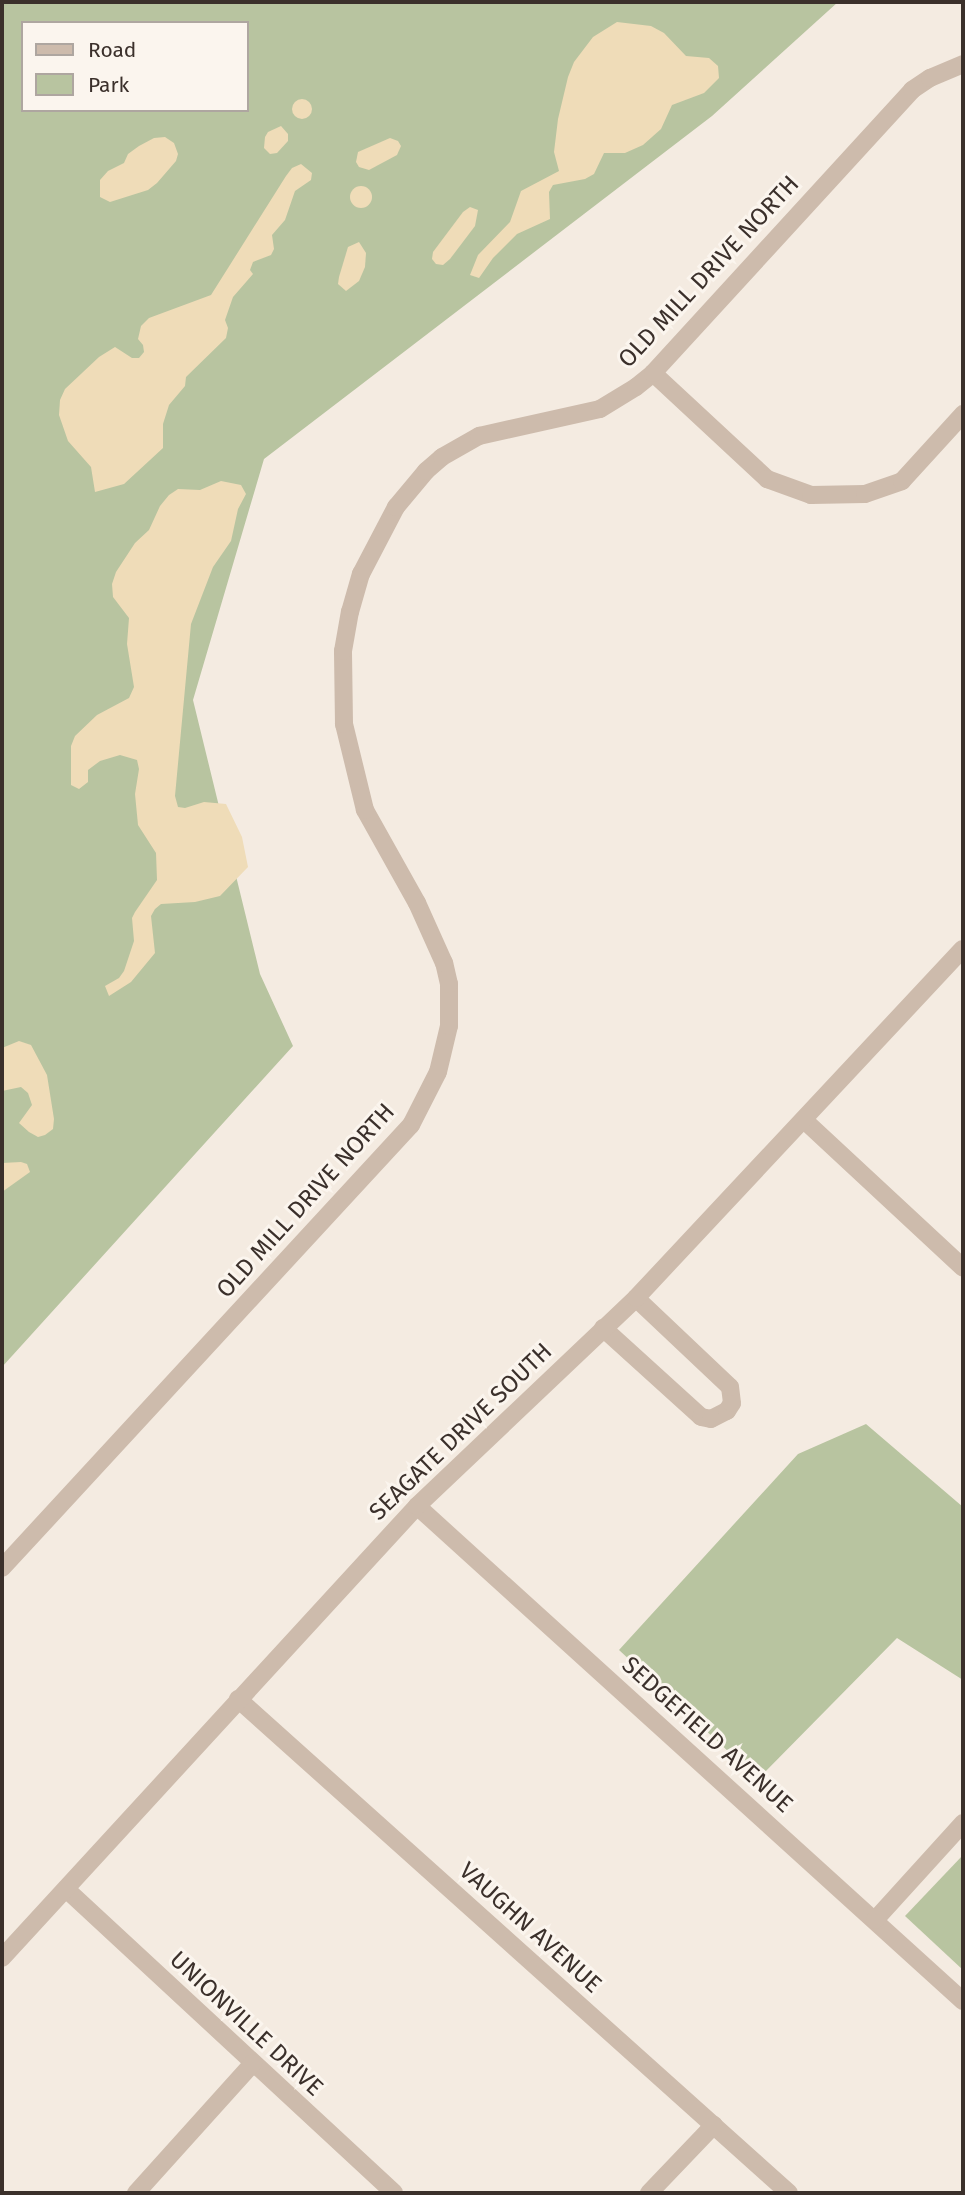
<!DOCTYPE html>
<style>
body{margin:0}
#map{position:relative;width:965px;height:2195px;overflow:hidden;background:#f4ebe1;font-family:"Fira Sans",sans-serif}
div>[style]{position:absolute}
.green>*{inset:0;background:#b8c4a0}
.sand>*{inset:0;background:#efdcb8}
.round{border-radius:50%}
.minor>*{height:18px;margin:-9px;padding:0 9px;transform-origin:9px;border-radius:9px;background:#cdbbac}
span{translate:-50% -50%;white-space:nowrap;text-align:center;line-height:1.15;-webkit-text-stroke:6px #fbf5ee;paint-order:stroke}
.street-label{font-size:24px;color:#3b302b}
.frame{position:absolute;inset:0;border:4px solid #3b302b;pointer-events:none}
.legend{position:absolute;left:21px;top:21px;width:228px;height:91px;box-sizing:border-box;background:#fbf5ee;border:2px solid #aea6a0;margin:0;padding:9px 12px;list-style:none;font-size:21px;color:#3b302b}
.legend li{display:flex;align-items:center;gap:14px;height:35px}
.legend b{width:35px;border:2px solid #aea6a0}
</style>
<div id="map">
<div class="green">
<div style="clip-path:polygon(evenodd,2px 2px,838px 2px,712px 116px,264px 459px,193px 700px,260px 974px,293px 1046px,2px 1367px,2px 2px,23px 23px,247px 23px,247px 110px,23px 110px,23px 23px)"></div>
<div style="clip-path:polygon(866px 1424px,963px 1507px,963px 1680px,897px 1638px,758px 1779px,619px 1650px,798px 1454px)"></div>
<div style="clip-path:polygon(963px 1855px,963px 1970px,905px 1916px)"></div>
</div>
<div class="sand">
<div style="clip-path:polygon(617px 22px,651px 26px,664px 33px,686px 56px,709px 58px,718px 66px,719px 78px,704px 93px,672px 105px,661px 129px,643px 145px,625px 153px,604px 153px,594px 174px,585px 179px,553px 185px,549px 192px,550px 219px,517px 234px,493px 258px,479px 278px,470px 275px,478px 255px,510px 222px,521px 191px,559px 171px,554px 152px,558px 119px,568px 77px,574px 62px,593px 37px)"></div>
<div class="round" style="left:292px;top:99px;width:20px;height:20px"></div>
<div style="clip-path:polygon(281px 126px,288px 134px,288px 141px,277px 153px,270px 154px,264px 148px,265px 137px,268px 132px)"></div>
<div style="clip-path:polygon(165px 137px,174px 143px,178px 154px,176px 161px,157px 183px,148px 190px,110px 202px,100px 197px,100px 180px,108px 171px,124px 163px,128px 154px,139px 146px,154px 138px)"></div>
<div style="clip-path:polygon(390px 138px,398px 141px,401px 146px,397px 155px,369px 170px,359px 167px,356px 162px,358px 152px)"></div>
<div style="clip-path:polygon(301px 164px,312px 173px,311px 180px,295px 191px,285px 220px,272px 235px,274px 249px,271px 255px,253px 262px,250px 270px,253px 274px,233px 297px,225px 320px,228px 328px,226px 338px,186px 377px,185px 386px,169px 405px,163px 424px,163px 448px,124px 484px,95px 492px,91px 467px,68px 441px,59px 415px,60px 400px,65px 389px,99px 357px,115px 347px,132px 358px,139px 358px,144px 352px,143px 345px,138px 339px,141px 326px,149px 318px,211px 295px,286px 176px,292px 168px)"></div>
<div class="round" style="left:350px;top:186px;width:22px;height:22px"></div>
<div style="clip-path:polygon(470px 207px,478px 210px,475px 226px,450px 259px,443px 265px,436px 264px,432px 259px,433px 252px,463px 212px)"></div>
<div style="clip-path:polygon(359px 242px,366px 253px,365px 267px,359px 281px,346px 291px,338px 284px,339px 277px,348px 247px)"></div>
<div style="clip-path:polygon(221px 481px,241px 485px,246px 494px,238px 509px,231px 541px,213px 567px,191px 624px,175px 796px,178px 807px,185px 808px,204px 802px,226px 804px,242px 837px,248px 867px,220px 896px,195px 902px,161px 904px,155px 909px,151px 916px,155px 953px,131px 982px,109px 996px,105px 986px,119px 978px,124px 971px,134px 941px,132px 918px,135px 912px,157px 880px,156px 853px,138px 825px,135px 794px,139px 769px,137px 760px,120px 755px,100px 761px,88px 770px,88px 782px,79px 789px,71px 785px,71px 746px,75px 736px,97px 715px,129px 698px,134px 687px,127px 644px,129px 618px,113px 597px,112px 584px,116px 572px,135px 543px,149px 530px,160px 506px,169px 495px,178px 489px,200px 490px)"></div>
<div style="clip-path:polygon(19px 1041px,31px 1045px,47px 1075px,54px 1119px,53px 1129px,45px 1135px,38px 1137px,29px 1132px,19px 1123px,32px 1105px,28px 1093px,21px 1087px,2px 1091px,2px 1048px)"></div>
<div style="clip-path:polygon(21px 1162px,27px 1164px,30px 1172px,2px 1192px,2px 1163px)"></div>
</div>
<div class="minor">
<div style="left:653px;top:373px;width:156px;rotate:42.9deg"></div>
<div style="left:767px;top:479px;width:47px;rotate:20deg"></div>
<div style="left:811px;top:495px;width:54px;rotate:-1.1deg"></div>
<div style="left:865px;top:494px;width:39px;rotate:-19deg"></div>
<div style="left:902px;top:481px;width:91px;rotate:-47.7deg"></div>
<div style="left:804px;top:1120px;width:217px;rotate:42.9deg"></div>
<div style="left:603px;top:1328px;width:132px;rotate:42.2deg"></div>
<div style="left:701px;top:1417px;width:10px;rotate:11deg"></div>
<div style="left:711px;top:1419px;width:18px;rotate:-27deg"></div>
<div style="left:727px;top:1411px;width:9px;rotate:-58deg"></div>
<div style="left:732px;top:1403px;width:16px;rotate:-97deg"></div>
<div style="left:730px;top:1387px;width:129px;rotate:-136.6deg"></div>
<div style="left:417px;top:1506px;width:737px;rotate:42.2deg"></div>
<div style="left:2px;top:1568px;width:603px;rotate:-47.29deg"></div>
<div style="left:411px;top:1125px;width:59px;rotate:-63deg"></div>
<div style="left:438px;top:1072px;width:47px;rotate:-76.6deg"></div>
<div style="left:449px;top:1026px;width:42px;rotate:-90deg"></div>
<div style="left:449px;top:984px;width:22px;rotate:-103deg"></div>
<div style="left:444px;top:963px;width:66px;rotate:-114.2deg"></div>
<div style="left:417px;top:903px;width:107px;rotate:-119.2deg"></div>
<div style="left:365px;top:810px;width:89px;rotate:-103.7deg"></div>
<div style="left:344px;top:724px;width:73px;rotate:-90.8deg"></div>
<div style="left:343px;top:651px;width:40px;rotate:-80deg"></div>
<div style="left:350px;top:612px;width:40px;rotate:-74deg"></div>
<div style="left:361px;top:574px;width:76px;rotate:-62.4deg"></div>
<div style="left:396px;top:507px;width:47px;rotate:-50.2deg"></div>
<div style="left:426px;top:471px;width:21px;rotate:-41deg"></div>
<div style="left:442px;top:457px;width:43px;rotate:-29.6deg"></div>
<div style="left:479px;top:436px;width:124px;rotate:-12.6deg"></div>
<div style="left:600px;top:409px;width:42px;rotate:-31.4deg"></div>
<div style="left:636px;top:387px;width:22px;rotate:-39deg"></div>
<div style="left:653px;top:373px;width:384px;rotate:-47.5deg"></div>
<div style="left:912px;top:90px;width:22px;rotate:-34deg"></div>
<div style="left:930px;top:78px;width:36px;rotate:-23deg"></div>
<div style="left:238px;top:1699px;width:740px;rotate:41.88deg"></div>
<div style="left:66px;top:1889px;width:447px;rotate:42.8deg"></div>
<div style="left:875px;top:1920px;width:131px;rotate:-47.8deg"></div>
<div style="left:2px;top:1958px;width:614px;rotate:-47.44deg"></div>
<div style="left:417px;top:1506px;width:302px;rotate:-43.5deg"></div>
<div style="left:636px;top:1298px;width:478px;rotate:-46.9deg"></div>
<div style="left:136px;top:2193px;width:175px;rotate:-48deg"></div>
<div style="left:649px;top:2193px;width:94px;rotate:-46.3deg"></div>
</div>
<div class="street-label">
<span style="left:709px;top:272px;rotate:-47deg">OLD MILL DRIVE NORTH</span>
<span style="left:306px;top:1201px;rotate:-48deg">OLD MILL DRIVE NORTH</span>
<span style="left:461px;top:1432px;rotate:-44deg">SEAGATE DRIVE SOUTH</span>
<span style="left:707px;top:1735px;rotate:42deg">SEDGEFIELD AVENUE</span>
<span style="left:530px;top:1928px;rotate:42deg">VAUGHN AVENUE</span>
<span style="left:246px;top:2024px;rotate:43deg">UNIONVILLE DRIVE</span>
</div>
<div class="frame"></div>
<ul class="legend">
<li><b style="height:9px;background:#cdbbac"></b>Road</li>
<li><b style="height:19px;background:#b8c4a0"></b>Park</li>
</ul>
</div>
